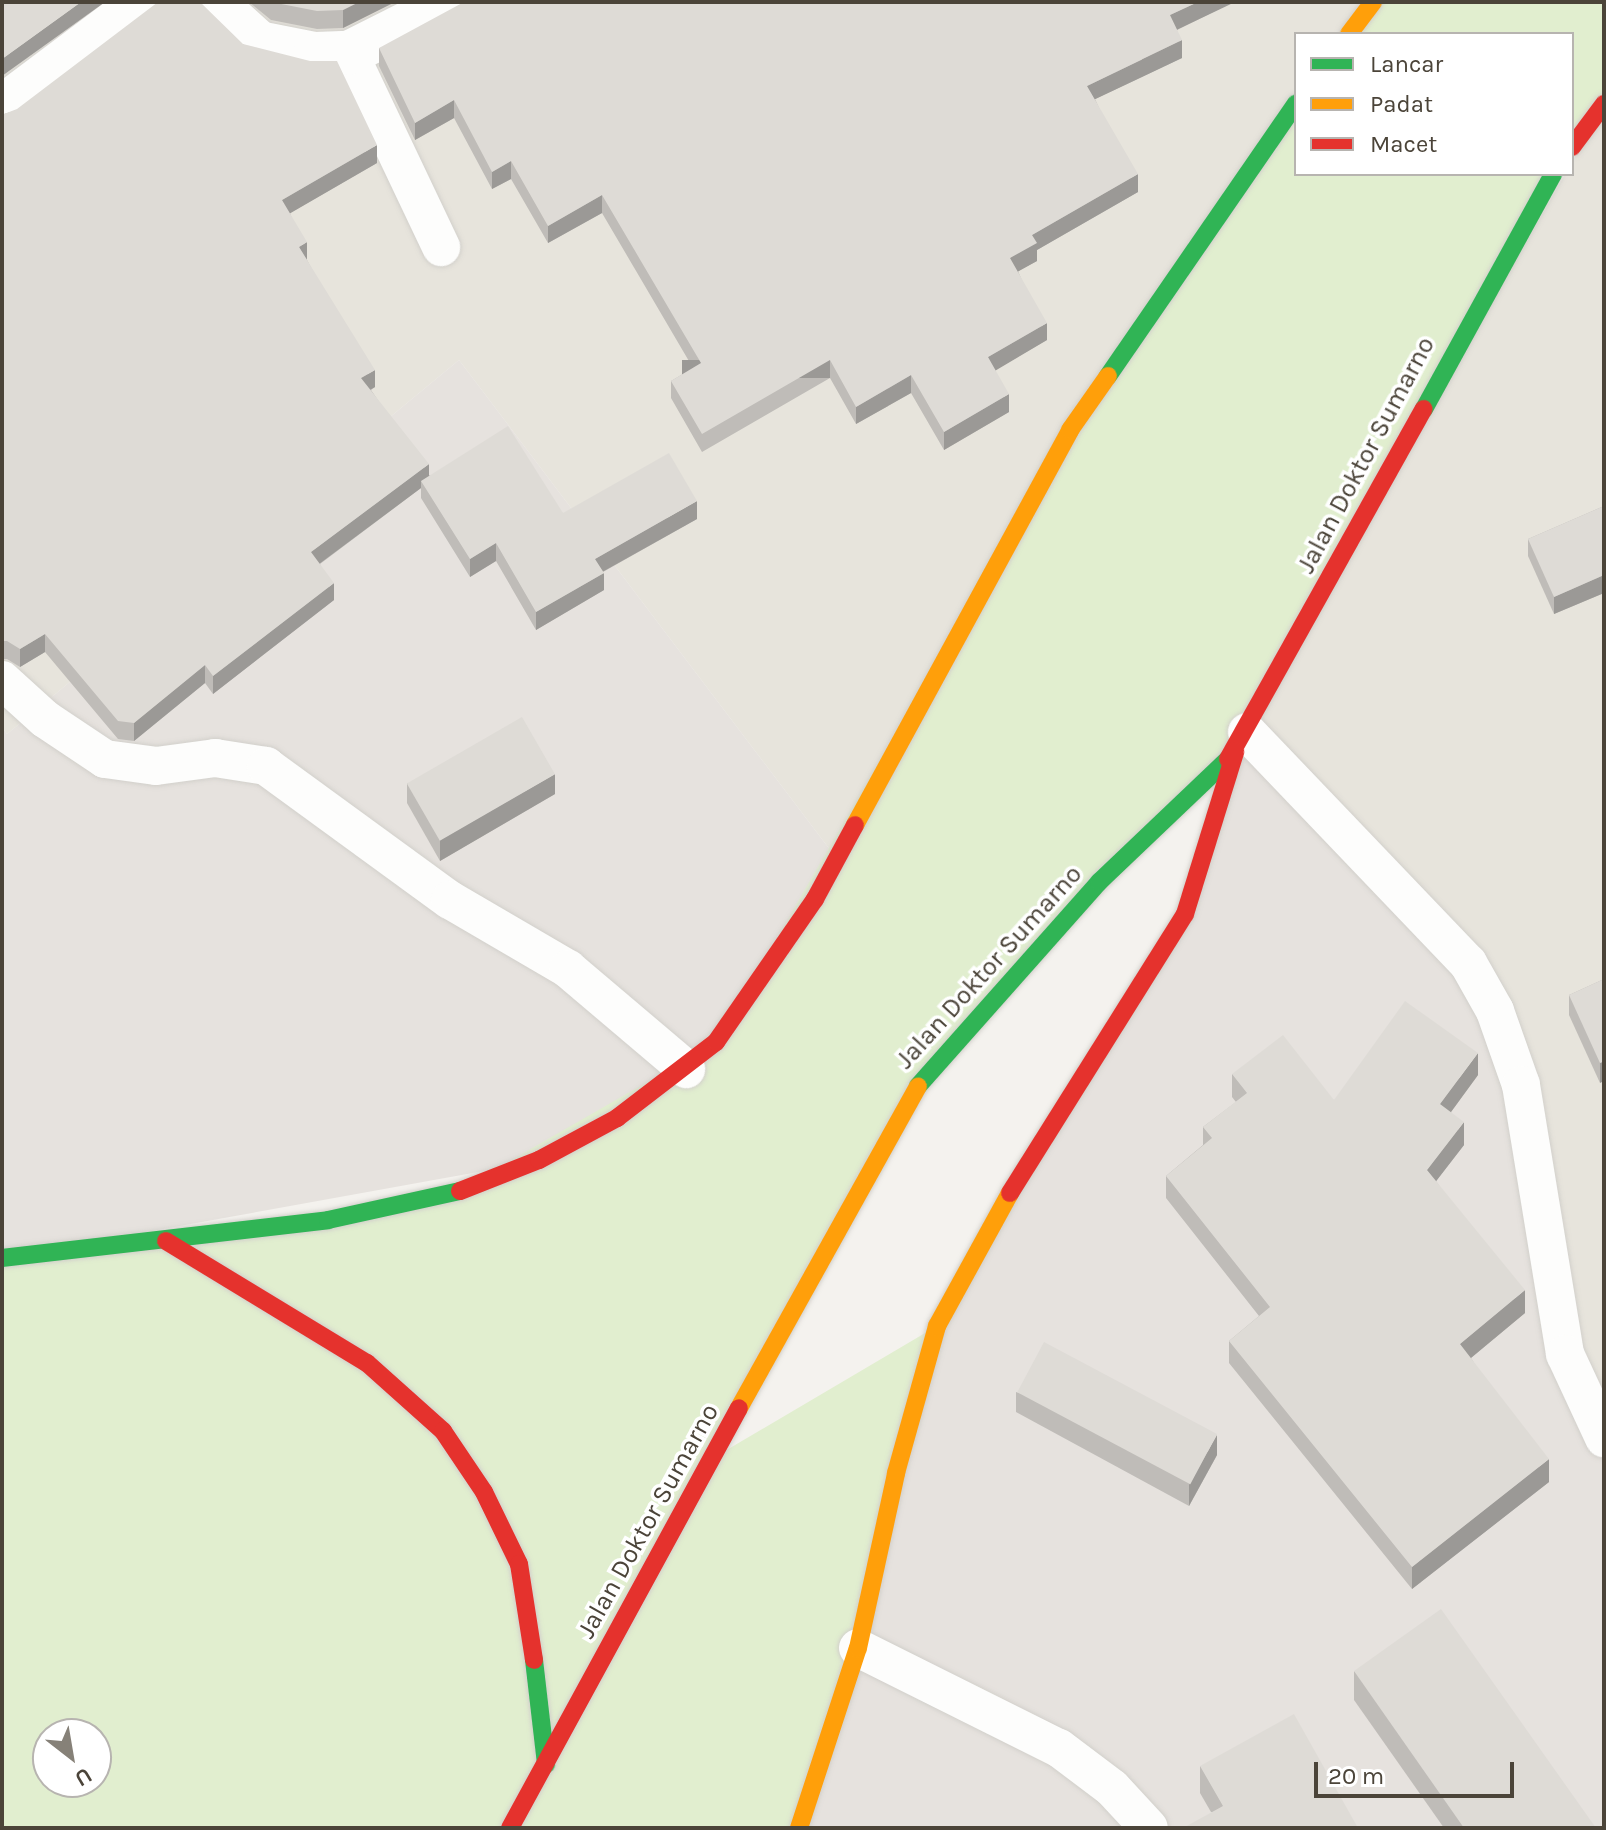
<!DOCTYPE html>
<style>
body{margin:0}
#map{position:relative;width:1606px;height:1830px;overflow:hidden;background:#f4f2ee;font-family:Karla,sans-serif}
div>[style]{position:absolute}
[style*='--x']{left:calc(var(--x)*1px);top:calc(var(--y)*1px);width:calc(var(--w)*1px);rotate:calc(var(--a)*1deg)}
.residential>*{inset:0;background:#e7e4dc}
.industrial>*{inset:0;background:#e6e2de}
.green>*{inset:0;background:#e1eecf}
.roads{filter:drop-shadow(0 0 2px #d2d0cb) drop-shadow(0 0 2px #d2d0cb)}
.lane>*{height:38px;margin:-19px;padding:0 19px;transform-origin:19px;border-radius:19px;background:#fdfdfc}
.street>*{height:44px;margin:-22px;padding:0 22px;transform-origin:22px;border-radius:22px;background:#fdfdfc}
.fast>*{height:18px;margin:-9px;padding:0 9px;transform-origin:9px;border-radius:9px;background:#30b455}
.slow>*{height:18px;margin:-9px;padding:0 9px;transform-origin:9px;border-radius:9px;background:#ff9f0a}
.jam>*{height:18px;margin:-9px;padding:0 9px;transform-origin:9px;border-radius:9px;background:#e5322d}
.wall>*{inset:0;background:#bfbcb8}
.shaded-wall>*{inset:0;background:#9b9996;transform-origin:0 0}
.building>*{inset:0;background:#dedbd6;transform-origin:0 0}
span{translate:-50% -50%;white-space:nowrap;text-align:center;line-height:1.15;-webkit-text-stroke:7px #fff;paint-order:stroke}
.street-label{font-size:26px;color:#4b4439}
.frame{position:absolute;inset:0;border:4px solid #4b4439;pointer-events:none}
.legend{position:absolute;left:1294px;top:32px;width:280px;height:144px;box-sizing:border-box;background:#fff;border:2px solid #b7b4b0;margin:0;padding:10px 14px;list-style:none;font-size:24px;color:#4b4439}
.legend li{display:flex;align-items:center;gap:16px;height:40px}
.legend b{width:40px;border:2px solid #b7b4b0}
.north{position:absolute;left:32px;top:1718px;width:80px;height:80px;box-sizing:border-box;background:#fff;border:2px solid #b7b4b0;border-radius:50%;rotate:149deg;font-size:22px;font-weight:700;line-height:32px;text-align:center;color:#4b4439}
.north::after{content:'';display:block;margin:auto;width:28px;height:36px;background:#868178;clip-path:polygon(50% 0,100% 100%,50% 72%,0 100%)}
.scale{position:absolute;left:1314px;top:1762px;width:200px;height:36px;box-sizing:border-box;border:4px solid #4b4439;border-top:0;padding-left:10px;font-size:24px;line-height:28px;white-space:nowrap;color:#4b4439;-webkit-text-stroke:6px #fff;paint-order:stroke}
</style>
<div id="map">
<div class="residential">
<div style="clip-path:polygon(2px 2px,1369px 2px,1347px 34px,1296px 34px,1296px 105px,837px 859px,459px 360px,7px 734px,2px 727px)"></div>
<div style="clip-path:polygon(1604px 106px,1604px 1426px,1247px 732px)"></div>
</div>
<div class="industrial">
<div style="clip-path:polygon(459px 360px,837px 859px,716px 1042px,534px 1162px,2px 1258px,2px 727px,7px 734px)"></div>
<div style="clip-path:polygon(1247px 732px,1468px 963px,1545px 1244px,1604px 1426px,1604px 1828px,808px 1828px,937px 1326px,1185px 914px)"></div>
</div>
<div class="green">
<div style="clip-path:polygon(1373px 2px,1604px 2px,1604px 105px,1572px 149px,1572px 34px,1348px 34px)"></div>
<div style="clip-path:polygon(evenodd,1296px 106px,1296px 174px,1554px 174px,1247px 732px,908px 1097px,713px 1458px,937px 1326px,799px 1828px,2px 1828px,2px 1260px,452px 1194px,717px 1042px,1070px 430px,1296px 106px,48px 1734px,96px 1734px,96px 1782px,48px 1782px,48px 1734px)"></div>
</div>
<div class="roads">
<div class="lane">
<div style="--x:349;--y:53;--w:215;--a:64.6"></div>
<div style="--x:2;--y:680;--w:58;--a:42.2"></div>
<div style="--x:45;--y:719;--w:72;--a:33.7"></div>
<div style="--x:105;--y:759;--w:51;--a:7.8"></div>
<div style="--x:156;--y:766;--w:60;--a:-7.7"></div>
<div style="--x:215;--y:758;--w:52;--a:8.9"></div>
<div style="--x:266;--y:766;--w:228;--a:36.1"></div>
<div style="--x:450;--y:900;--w:137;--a:30.3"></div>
<div style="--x:568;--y:969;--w:155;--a:40.3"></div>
<div style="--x:1247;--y:732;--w:320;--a:46.3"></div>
<div style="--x:1468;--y:963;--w:55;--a:60.6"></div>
<div style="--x:1495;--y:1011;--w:78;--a:70.6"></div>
<div style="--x:1521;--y:1085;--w:273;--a:80.7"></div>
<div style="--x:1565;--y:1354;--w:93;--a:65.1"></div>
<div style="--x:858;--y:1648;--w:225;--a:26.5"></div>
<div style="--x:1059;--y:1748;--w:66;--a:37"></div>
<div style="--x:1112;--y:1788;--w:54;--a:47.2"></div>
</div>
<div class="street">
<div style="--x:214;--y:2;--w:61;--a:42.3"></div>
<div style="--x:259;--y:43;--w:57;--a:11.1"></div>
<div style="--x:315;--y:54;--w:34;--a:-2"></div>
<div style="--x:349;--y:53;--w:113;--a:-26.8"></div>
<div style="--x:2;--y:107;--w:175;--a:-36.9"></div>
</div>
<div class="fast">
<div style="--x:1108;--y:376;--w:331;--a:-55.4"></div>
<div style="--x:1424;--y:409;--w:268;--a:-61.2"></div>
<div style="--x:918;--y:1086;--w:273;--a:-48.4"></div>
<div style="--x:1099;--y:882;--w:178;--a:-43.6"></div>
<div style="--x:2;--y:1258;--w:328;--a:-6.6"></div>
<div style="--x:328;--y:1220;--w:135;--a:-12.4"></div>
<div style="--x:534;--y:1660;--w:105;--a:83.4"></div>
</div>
<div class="slow">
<div style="--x:1349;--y:34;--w:40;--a:-53"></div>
<div style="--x:855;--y:825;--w:450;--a:-61.4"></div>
<div style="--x:1070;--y:430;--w:66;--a:-54.9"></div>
<div style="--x:739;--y:1408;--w:368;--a:-60.9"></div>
<div style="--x:799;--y:1828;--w:189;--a:-71.9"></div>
<div style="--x:858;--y:1648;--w:179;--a:-77.7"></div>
<div style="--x:896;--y:1473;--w:153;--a:-74.4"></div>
<div style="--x:937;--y:1326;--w:152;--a:-61.2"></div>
</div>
<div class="jam">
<div style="--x:1572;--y:147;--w:54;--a:-53.3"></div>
<div style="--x:1228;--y:759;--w:401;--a:-60.8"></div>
<div style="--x:460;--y:1191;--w:85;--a:-21.4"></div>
<div style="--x:539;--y:1160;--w:89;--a:-28.3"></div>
<div style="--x:617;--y:1118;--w:125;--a:-37.5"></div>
<div style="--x:716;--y:1042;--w:174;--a:-55.3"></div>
<div style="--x:815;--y:899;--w:84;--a:-61.6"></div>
<div style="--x:1010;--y:1193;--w:329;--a:-57.9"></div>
<div style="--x:1185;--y:914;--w:170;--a:-72.8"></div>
<div style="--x:166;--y:1241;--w:235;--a:31.3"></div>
<div style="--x:367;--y:1363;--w:102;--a:41.8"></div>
<div style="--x:443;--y:1431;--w:73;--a:56.1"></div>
<div style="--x:484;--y:1492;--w:80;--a:64.1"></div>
<div style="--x:519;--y:1564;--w:97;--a:81.1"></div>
<div style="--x:510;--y:1828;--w:478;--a:-61.4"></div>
</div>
</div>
<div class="wall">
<div style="clip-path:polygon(249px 2px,395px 2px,343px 28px,317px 29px,271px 20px)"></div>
<div style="clip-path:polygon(1233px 2px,1177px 30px,1182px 58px,1095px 99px,1138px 192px,1037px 250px,1037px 261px,1018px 271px,1047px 340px,995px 370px,1009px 412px,944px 450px,911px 393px,856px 424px,830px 378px,702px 452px,671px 398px,671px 381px,693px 368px,602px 213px,548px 243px,511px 179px,492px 189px,454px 118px,415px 140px,379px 66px,379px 48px)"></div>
<div style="clip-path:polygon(243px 44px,377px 163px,290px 213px,307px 260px,375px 387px,371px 390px,429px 475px,563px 513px,697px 519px,603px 572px,604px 590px,536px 630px,496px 561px,470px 577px,421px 498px,421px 488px,320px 564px,334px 600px,213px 694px,205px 683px,134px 741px,118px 739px,45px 652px,20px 667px,7px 659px,2px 659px,2px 113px,4px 114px)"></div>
<div style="clip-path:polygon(1604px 506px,1604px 593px,1554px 614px,1528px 556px,1528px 539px)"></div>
<div style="clip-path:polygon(407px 783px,555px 794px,440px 861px,407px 803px)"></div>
<div style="clip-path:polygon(1604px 979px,1600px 1083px,1569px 1015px,1569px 995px)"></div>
<div style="clip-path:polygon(1232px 1074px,1334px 1100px,1478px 1075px,1451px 1112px,1464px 1145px,1436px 1181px,1525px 1313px,1471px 1358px,1549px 1482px,1412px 1589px,1229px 1363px,1229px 1341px,1259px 1316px,1166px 1198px,1166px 1176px,1203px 1145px,1203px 1127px,1236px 1102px,1232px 1097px)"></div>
<div style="clip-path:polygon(1016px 1392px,1217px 1455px,1189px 1506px,1016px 1412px)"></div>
<div style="clip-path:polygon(1354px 1671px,1596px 1828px,1444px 1828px,1354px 1700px)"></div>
<div style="clip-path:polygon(1200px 1766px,1358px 1828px,1211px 1812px,1200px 1793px)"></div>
</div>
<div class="shaded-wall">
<div style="clip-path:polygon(81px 2px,105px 2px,2px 76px,2px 59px)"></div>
<div style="clip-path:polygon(359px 2px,395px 2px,343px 28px,343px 10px)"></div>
<div style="clip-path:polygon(1198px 2px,1233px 3px,1170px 33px,1170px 15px)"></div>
<div style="clip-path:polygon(1182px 40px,1182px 58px,1087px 103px,1087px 86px)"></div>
<div style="clip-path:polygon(454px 100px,454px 118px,415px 140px,415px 123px)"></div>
<div style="clip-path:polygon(377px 145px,377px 163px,282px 218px,282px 200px)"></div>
<div style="clip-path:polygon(511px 161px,511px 179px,492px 189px,492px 172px)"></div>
<div style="clip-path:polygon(1138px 174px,1138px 192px,1037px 250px,1037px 261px,1010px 276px,1010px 258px,1032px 235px)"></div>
<div style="clip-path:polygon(602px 195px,602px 213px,548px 243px,548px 226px)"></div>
<div style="clip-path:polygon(307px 242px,307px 260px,299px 247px)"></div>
<div style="clip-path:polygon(1047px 323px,1047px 340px,988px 375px,988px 357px)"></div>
<div style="left:830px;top:360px;width:18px;height:148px;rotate:90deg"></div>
<div style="clip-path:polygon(375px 370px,375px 387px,361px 395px,361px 378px)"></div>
<div style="clip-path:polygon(911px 375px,911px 393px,856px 424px,856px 407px)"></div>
<div style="clip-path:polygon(1009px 394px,1009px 412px,944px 450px,944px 432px)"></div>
<div style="clip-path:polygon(429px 464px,429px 482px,421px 481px,421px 488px,311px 570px,311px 552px)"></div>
<div style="clip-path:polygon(697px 501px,697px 519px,595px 576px,595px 559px)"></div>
<div style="clip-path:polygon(496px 543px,496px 561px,470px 577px,470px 559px)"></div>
<div style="clip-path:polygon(604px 573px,604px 590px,536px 630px,536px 612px)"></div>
<div style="clip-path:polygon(1604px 575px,1604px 593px,1554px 614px,1554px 597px)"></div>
<div style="clip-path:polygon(334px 583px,334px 600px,213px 694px,213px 676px)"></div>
<div style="clip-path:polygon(45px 634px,45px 652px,20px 667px,20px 649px)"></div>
<div style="clip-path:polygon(205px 665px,205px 683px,134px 741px,134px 723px)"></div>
<div style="clip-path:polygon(555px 774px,555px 794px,440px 861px,440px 840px)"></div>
<div style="clip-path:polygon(1478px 1053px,1478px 1075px,1440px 1127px,1440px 1104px)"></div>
<div style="clip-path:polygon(1604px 1061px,1604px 1081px,1600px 1083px,1600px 1063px)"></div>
<div style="clip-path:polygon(1464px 1122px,1464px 1145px,1427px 1193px,1427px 1170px)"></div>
<div style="clip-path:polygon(1525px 1290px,1525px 1313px,1460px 1367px,1460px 1344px)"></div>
<div style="clip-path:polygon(1217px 1435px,1217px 1455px,1189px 1506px,1189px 1485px)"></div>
<div style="clip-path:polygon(1549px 1459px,1549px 1482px,1412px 1589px,1412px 1567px)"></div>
</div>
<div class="building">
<div style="clip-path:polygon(2px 2px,81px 2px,2px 59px)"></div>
<div style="clip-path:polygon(158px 2px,200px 2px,243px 44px,310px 61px,337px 61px,377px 145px,282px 200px,307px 242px,299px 247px,375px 370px,361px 378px,429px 464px,311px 552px,334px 583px,213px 676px,205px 665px,134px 723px,118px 721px,45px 634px,20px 649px,7px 641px,2px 641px,2px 113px,4px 114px,17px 109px)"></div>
<div style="clip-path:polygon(271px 2px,359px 2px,343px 10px,317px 11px)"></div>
<div style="clip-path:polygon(464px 2px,1198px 2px,1170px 15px,1182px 40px,1087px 86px,1138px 174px,1032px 235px,1037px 243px,1010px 258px,1047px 323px,988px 357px,1009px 394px,944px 432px,911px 375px,856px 407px,830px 360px,702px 434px,671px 381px,701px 363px,602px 195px,548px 226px,511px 161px,492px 172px,454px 100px,415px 123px,379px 48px)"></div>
<div style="clip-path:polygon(508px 426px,563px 513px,669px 453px,697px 501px,595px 559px,604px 573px,536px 612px,496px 543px,470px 559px,421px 481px)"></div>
<div style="clip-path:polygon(1604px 506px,1604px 575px,1554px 597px,1528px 539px)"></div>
<div style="left:522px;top:717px;width:66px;height:133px;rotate:60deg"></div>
<div style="clip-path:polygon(1604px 979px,1604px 1061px,1600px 1063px,1569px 995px)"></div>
<div style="clip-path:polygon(1405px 1001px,1478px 1053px,1440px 1104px,1464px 1122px,1427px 1170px,1525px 1290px,1460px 1344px,1549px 1459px,1412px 1567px,1229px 1341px,1270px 1307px,1166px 1176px,1212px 1138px,1203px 1127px,1247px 1093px,1232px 1074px,1283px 1035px,1334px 1100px)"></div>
<div style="left:1044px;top:1342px;width:196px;height:57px;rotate:28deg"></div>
<div style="clip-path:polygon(1441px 1609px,1596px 1828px,1464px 1828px,1354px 1671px)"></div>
<div style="clip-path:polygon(1294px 1714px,1358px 1828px,1183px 1828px,1223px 1806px,1200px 1766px)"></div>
</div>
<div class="street-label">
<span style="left:1366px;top:455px;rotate:-62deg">Jalan Doktor Sumarno</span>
<span style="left:989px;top:967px;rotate:-48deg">Jalan Doktor Sumarno</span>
<span style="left:648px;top:1521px;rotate:-61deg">Jalan Doktor Sumarno</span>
</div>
<div class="frame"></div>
<ul class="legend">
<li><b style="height:10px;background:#30b455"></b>Lancar</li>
<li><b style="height:10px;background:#ff9f0a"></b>Padat</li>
<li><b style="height:10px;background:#e5322d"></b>Macet</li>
</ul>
<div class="north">U</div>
<div class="scale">20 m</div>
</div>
